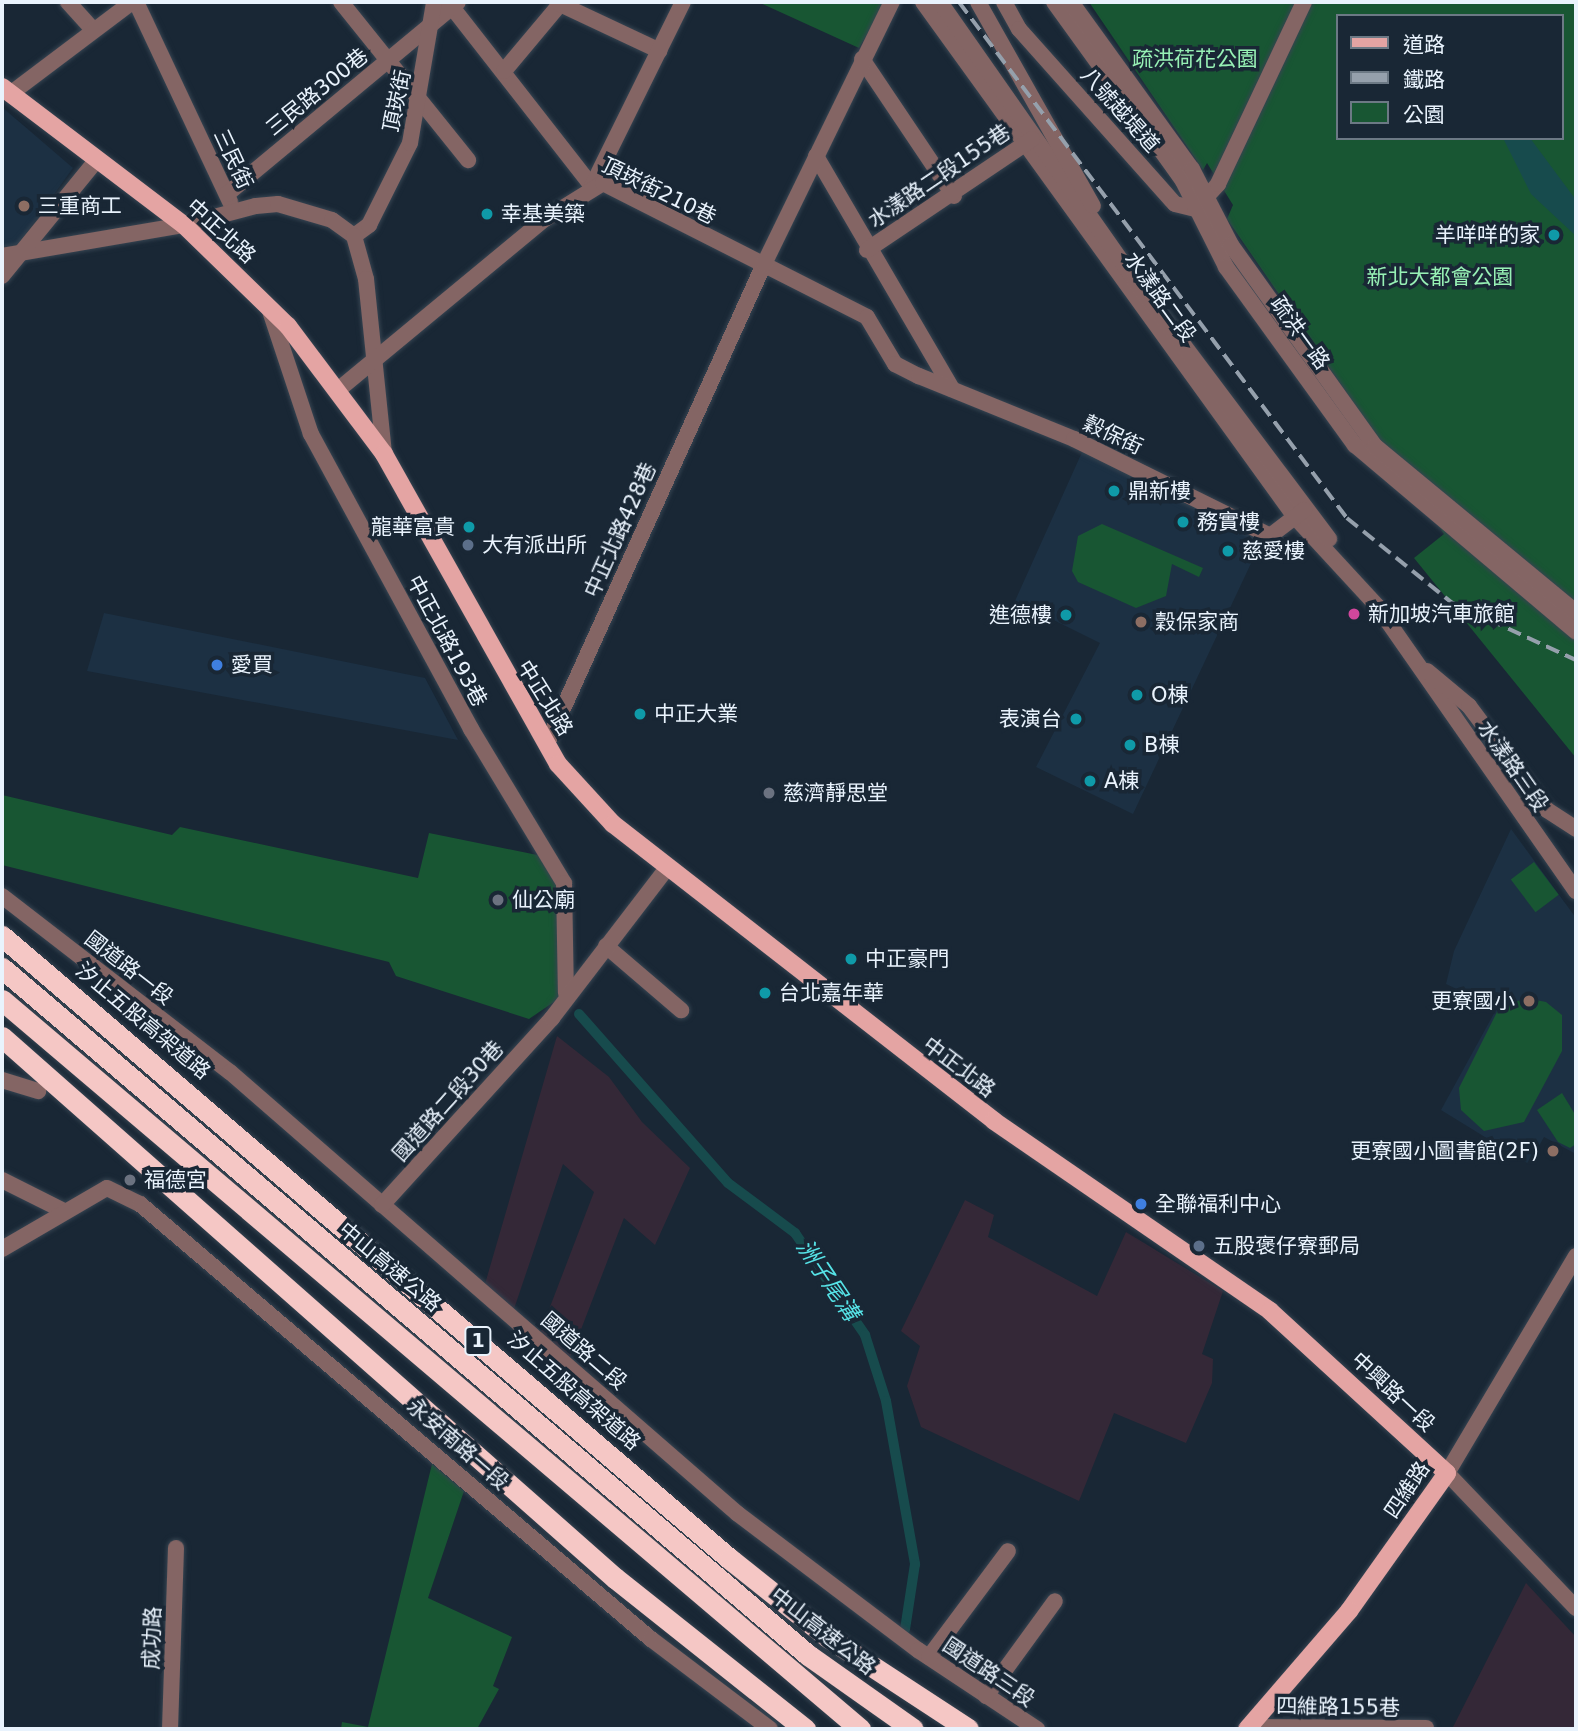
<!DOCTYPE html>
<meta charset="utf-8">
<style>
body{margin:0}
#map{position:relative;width:1578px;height:1731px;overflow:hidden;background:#192735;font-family:"DejaVu Sans","Noto Sans TC",sans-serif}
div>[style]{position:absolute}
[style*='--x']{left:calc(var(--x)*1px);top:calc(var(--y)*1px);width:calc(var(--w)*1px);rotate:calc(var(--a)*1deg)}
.built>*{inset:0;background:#1c3043}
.industrial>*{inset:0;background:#342837}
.green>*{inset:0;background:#185633;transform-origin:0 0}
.water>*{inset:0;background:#174b4d}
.canal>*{height:10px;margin:-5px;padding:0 5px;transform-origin:5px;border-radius:5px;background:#174b4d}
.roads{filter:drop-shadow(0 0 2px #364451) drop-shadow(0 0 2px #364451)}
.minor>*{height:16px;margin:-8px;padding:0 8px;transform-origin:8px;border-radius:8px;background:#846564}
.major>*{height:18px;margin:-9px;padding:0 9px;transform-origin:9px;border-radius:9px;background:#e4a4a3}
.highway>*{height:21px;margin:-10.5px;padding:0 10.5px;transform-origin:10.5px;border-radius:10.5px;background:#f5c7c5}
.rail>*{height:3.5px;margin-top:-1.75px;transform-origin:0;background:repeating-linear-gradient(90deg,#95a0ac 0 14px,transparent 0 21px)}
.dots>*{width:19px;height:19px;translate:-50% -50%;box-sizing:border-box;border:4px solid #192735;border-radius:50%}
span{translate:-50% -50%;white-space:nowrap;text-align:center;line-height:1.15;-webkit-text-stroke:7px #192735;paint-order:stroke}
.shield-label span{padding:2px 5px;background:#192735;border:2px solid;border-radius:5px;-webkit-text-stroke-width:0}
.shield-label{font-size:19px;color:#e9f3fd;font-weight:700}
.park-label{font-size:21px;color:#97f1b5}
.street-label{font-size:21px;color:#e9f3fd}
.poi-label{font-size:21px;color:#e9f3fd}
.left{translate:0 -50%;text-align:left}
.right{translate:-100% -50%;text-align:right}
.water-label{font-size:23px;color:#56e3e7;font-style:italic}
.frame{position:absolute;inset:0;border:4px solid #e9f3fd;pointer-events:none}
.legend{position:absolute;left:1336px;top:14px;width:228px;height:126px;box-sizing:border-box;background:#192735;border:2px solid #6c7985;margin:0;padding:9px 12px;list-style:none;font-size:21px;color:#e9f3fd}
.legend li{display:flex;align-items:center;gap:14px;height:35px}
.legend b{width:35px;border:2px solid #6c7985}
</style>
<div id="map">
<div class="built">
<div style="clip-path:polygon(2px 107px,73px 168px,18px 244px,2px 247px)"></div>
<div style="clip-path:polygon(1083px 450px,1262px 540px,1133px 814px,1036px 767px,1100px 643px,1015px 601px)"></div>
<div style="clip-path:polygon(104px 613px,425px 678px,458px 740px,87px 671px)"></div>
<div style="clip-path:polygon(1511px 829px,1576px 918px,1576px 1154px,1544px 1137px,1529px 1164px,1441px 1110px,1497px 1008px,1446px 984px,1454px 951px)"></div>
</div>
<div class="industrial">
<div style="clip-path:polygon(557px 1036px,609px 1077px,642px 1122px,690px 1168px,655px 1245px,624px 1218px,570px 1358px,540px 1333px,594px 1192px,563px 1164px,514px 1309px,485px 1284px)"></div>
<div style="clip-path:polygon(965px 1200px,994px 1215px,988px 1237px,1097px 1296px,1126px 1232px,1223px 1291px,1202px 1354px,1213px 1359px,1212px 1383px,1186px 1443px,1114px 1413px,1079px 1501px,921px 1427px,907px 1386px,920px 1346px,901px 1331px)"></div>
<div style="clip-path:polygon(1526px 1583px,1576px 1637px,1576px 1729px,1452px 1729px)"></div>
</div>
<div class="green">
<div style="clip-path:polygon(758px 2px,886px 2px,859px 48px)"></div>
<div style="clip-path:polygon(evenodd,1089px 2px,1576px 2px,1576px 758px,1414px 558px,1444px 534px,1227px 219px,1233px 205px,1207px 163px,1203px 170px,1089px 2px,1338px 16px,1562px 16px,1562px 138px,1338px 138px,1338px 16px)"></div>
<div style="clip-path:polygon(1102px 524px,1203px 568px,1199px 577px,1172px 564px,1166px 596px,1136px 608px,1078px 582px,1072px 571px,1078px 536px)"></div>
<div style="clip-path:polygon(2px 795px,172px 835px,180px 827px,418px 878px,429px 833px,552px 858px,572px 916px,570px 991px,529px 1019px,396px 976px,389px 962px,2px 865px)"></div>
<div style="left:1534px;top:862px;width:41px;height:29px;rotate:53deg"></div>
<div style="clip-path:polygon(1526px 998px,1546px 1002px,1562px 1015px,1562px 1051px,1524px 1122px,1484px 1131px,1461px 1110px,1459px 1088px,1499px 1008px)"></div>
<div style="clip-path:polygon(1562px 1093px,1576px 1116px,1576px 1144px,1570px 1148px,1558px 1142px,1537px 1110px)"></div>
<div style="clip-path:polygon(432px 1464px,464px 1491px,428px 1598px,512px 1637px,493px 1686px,499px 1689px,477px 1729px,341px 1729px,342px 1722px,368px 1727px)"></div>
</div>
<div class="water">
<div style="clip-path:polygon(1503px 138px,1530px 138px,1576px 200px,1576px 236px,1531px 194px)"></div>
</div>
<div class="canal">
<div style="--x:579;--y:1014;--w:225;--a:48.6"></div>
<div style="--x:728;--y:1183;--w:84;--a:36.7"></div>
<div style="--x:795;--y:1233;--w:124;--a:55.5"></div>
<div style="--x:865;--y:1335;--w:69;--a:72.3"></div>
<div style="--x:886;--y:1401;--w:166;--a:79.9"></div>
<div style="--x:915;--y:1564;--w:66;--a:98.7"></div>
</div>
<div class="roads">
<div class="minor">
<div style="--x:68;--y:2;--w:36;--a:48"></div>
<div style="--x:136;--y:2;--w:221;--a:64.8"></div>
<div style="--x:341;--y:2;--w:203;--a:51.2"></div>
<div style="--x:448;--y:2;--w:234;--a:52"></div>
<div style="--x:923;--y:2;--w:635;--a:54.16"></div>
<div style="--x:1295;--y:517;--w:121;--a:47.3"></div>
<div style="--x:1377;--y:606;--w:348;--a:55.1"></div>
<div style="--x:940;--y:2;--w:338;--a:55"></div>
<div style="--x:1134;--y:279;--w:325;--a:53.1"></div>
<div style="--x:978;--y:2;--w:234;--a:60.6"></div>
<div style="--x:1004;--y:2;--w:31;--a:61"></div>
<div style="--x:1019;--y:29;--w:234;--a:48.3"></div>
<div style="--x:1175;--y:204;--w:21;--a:14"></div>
<div style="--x:1195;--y:209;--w:34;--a:-47"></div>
<div style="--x:1218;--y:184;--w:201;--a:-64.7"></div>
<div style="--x:1054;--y:2;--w:221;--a:54.2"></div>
<div style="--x:1183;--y:181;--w:96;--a:63.4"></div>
<div style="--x:1226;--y:267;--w:220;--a:54.1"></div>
<div style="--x:1355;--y:445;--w:289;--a:40.2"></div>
<div style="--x:1071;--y:2;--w:206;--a:54.1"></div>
<div style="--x:1192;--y:169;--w:85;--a:62.8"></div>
<div style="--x:1231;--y:245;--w:247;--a:54.4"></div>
<div style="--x:1375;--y:446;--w:261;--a:39.6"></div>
<div style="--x:862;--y:59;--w:165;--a:56.1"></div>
<div style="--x:504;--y:71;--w:87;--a:-50.1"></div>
<div style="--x:560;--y:4;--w:110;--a:25.2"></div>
<div style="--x:10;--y:94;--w:153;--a:-37"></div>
<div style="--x:816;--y:156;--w:270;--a:59.7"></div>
<div style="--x:592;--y:186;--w:205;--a:-63.7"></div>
<div style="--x:227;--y:194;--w:300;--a:-39.7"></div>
<div style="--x:354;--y:236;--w:19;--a:-36"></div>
<div style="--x:369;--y:225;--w:92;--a:-63.4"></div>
<div style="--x:410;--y:143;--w:143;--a:-80.3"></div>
<div style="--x:867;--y:250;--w:199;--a:-33.9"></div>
<div style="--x:2;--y:256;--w:185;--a:-9.7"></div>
<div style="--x:184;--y:225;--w:74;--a:-14.8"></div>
<div style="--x:256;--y:206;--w:22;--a:-5"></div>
<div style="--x:278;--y:204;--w:56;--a:16.5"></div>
<div style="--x:332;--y:220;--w:27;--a:36"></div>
<div style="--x:354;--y:236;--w:45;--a:74.4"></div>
<div style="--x:366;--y:279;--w:176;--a:84.1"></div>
<div style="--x:2;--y:276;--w:146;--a:-50.8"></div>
<div style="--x:269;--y:308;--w:133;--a:71.6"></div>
<div style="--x:311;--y:434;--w:336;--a:61.5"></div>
<div style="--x:471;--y:729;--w:180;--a:58.9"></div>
<div style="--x:564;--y:883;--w:110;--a:89"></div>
<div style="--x:338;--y:390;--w:268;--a:-39.6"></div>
<div style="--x:545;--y:219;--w:68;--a:-31.8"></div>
<div style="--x:603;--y:183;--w:296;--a:26.9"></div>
<div style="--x:867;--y:317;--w:55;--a:59.2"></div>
<div style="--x:895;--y:364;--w:27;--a:27"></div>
<div style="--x:919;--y:376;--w:167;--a:22.1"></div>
<div style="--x:1074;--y:439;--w:219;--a:26.3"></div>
<div style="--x:1270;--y:536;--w:43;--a:-37.4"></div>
<div style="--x:1427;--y:671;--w:55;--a:39.8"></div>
<div style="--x:1469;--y:706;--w:130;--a:53.1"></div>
<div style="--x:1547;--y:810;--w:35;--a:33"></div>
<div style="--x:547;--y:744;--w:527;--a:-65.67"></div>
<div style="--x:764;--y:264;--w:292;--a:-64"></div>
<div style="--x:2;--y:896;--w:288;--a:37.7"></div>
<div style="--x:230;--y:1072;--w:673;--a:41.03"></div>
<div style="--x:738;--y:1514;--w:226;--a:37.1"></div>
<div style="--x:918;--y:1650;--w:143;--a:33.6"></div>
<div style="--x:606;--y:946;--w:99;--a:40.5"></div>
<div style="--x:2;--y:1080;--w:38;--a:17"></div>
<div style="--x:2;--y:1180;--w:69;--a:26.6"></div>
<div style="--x:382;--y:1205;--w:253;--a:-47.7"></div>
<div style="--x:552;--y:1018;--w:189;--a:-52.5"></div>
<div style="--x:2;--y:1249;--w:121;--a:-30.2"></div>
<div style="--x:107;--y:1188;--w:37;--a:26"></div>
<div style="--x:140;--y:1204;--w:671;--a:40.41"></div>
<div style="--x:651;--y:1639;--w:149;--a:37.1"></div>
<div style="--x:1576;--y:1256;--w:252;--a:120.7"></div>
<div style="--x:1447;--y:1473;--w:187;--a:46.3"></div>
<div style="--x:929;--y:1657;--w:132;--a:-53.3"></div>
<div style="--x:986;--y:1696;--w:117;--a:-54"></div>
<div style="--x:1249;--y:1727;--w:177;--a:0.3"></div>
<div style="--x:170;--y:1729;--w:181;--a:-88.1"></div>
</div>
<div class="major">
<div style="--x:2;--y:87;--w:228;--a:37.2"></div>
<div style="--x:184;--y:225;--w:145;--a:44.2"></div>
<div style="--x:288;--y:326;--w:160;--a:53.1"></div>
<div style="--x:384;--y:454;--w:355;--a:60.7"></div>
<div style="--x:558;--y:764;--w:81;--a:47.5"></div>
<div style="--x:613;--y:824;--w:483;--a:37.9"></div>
<div style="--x:994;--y:1121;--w:335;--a:34.5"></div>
<div style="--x:1270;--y:1311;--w:240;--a:42.5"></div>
<div style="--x:1447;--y:1473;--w:169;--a:125.4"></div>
<div style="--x:1349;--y:1611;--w:156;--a:130.8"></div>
</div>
<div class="highway">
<div style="--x:2;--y:936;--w:958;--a:40.56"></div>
<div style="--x:730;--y:1559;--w:127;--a:38.6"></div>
<div style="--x:829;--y:1638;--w:166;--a:33.2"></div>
<div style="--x:2;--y:968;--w:1059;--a:40.44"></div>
<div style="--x:808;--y:1655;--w:128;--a:35.2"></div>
<div style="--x:2;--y:1000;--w:1126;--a:40.35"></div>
<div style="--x:2;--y:1037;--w:818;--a:41.43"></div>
<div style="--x:615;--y:1578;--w:243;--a:38.5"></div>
</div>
</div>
<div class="rail">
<div style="--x:959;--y:2;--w:646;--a:53.06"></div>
<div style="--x:1347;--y:518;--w:134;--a:38.9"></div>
<div style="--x:1451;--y:602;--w:138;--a:24.9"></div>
</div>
<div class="dots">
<div style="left:24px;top:206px;background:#8d6e63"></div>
<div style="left:487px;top:214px;background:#0f9aa8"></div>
<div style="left:1554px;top:235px;background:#0f9aa8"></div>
<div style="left:1114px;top:491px;background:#0f9aa8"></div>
<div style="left:1183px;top:522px;background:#0f9aa8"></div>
<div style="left:469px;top:527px;background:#0f9aa8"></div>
<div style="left:468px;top:545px;background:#5c6f8a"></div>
<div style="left:1228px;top:551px;background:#0f9aa8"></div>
<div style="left:1354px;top:614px;background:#d1479c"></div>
<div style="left:1066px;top:615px;background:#0f9aa8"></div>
<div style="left:1141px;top:622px;background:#8d6e63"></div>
<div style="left:217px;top:665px;background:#3f7fe0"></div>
<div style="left:1137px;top:695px;background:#0f9aa8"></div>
<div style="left:640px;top:714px;background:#0f9aa8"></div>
<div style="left:1076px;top:719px;background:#0f9aa8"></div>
<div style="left:1130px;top:745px;background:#0f9aa8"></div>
<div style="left:1090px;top:781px;background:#0f9aa8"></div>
<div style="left:769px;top:793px;background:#6b7280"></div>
<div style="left:498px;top:900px;background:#6b7280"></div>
<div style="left:851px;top:959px;background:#0f9aa8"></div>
<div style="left:765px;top:993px;background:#0f9aa8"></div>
<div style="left:1529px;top:1001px;background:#8d6e63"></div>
<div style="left:1553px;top:1151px;background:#8d6e63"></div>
<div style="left:130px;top:1180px;background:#6b7280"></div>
<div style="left:1141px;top:1204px;background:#3f7fe0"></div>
<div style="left:1199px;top:1246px;background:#5c6f8a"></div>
</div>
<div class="shield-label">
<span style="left:478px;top:1341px">1</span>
</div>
<div class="park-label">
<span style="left:1195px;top:59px">疏洪荷花公園</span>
<span style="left:1440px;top:277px">新北大都會公園</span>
</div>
<div class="street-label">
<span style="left:317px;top:92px;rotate:-39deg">三民路300巷</span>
<span style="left:397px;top:101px;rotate:-78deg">頂崁街</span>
<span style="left:1120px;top:110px;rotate:48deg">八號越堤道</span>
<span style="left:233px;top:159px;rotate:65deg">三民街</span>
<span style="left:939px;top:176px;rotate:-34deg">水漾路二段155巷</span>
<span style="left:659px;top:191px;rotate:26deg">頂崁街210巷</span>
<span style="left:221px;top:231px;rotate:42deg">中正北路</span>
<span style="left:1160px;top:297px;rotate:54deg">水漾路二段</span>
<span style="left:1300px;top:333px;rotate:54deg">疏洪一路</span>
<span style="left:1113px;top:435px;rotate:25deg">穀保街</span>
<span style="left:620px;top:530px;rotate:-66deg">中正北路428巷</span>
<span style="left:447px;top:641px;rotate:62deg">中正北路193巷</span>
<span style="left:545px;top:698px;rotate:58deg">中正北路</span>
<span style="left:1513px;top:766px;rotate:55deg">水漾路三段</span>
<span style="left:129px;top:968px;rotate:38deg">國道路一段</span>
<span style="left:143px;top:1021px;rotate:40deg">汐止五股高架道路</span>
<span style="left:959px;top:1067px;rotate:37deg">中正北路</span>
<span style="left:448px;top:1101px;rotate:-48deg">國道路二段30巷</span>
<span style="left:390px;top:1267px;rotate:40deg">中山高速公路</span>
<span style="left:584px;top:1351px;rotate:41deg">國道路二段</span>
<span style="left:574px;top:1391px;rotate:41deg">汐止五股高架道路</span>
<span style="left:1393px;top:1392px;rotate:43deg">中興路一段</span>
<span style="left:458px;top:1444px;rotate:41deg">永安南路一段</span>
<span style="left:1407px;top:1490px;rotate:-56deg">四維路</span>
<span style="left:823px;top:1631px;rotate:38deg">中山高速公路</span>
<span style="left:152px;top:1638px;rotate:-88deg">成功路</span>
<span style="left:989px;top:1672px;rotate:34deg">國道路三段</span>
<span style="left:1338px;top:1707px;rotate:1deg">四維路155巷</span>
</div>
<div class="poi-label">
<span class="left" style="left:38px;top:206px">三重商工</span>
<span class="left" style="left:501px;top:214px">幸基美築</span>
<span class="right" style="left:1540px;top:235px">羊咩咩的家</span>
<span class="left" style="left:1128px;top:491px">鼎新樓</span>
<span class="left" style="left:1197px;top:522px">務實樓</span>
<span class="right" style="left:455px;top:527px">龍華富貴</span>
<span class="left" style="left:482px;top:545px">大有派出所</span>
<span class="left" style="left:1242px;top:551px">慈愛樓</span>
<span class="left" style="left:1368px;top:614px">新加坡汽車旅館</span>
<span class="right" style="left:1052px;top:615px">進德樓</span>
<span class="left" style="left:1155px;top:622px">穀保家商</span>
<span class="left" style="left:231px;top:665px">愛買</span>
<span class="left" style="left:1151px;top:695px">O棟</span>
<span class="left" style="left:654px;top:714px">中正大業</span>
<span class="right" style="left:1062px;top:719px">表演台</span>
<span class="left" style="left:1144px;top:745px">B棟</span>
<span class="left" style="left:1104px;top:781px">A棟</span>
<span class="left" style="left:783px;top:793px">慈濟靜思堂</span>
<span class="left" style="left:512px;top:900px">仙公廟</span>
<span class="left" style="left:865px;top:959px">中正豪門</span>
<span class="left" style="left:779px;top:993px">台北嘉年華</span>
<span class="right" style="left:1515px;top:1001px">更寮國小</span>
<span class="right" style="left:1539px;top:1151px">更寮國小圖書館(2F)</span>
<span class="left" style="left:144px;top:1180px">福德宮</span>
<span class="left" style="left:1155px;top:1204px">全聯福利中心</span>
<span class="left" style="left:1213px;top:1246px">五股褒仔寮郵局</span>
</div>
<div class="water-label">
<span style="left:828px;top:1280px;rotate:56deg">洲子尾溝</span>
</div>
<div class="frame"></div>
<ul class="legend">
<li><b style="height:9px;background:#e4a4a3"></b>道路</li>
<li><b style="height:9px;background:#95a0ac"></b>鐵路</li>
<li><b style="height:19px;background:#185633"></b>公園</li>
</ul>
</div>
